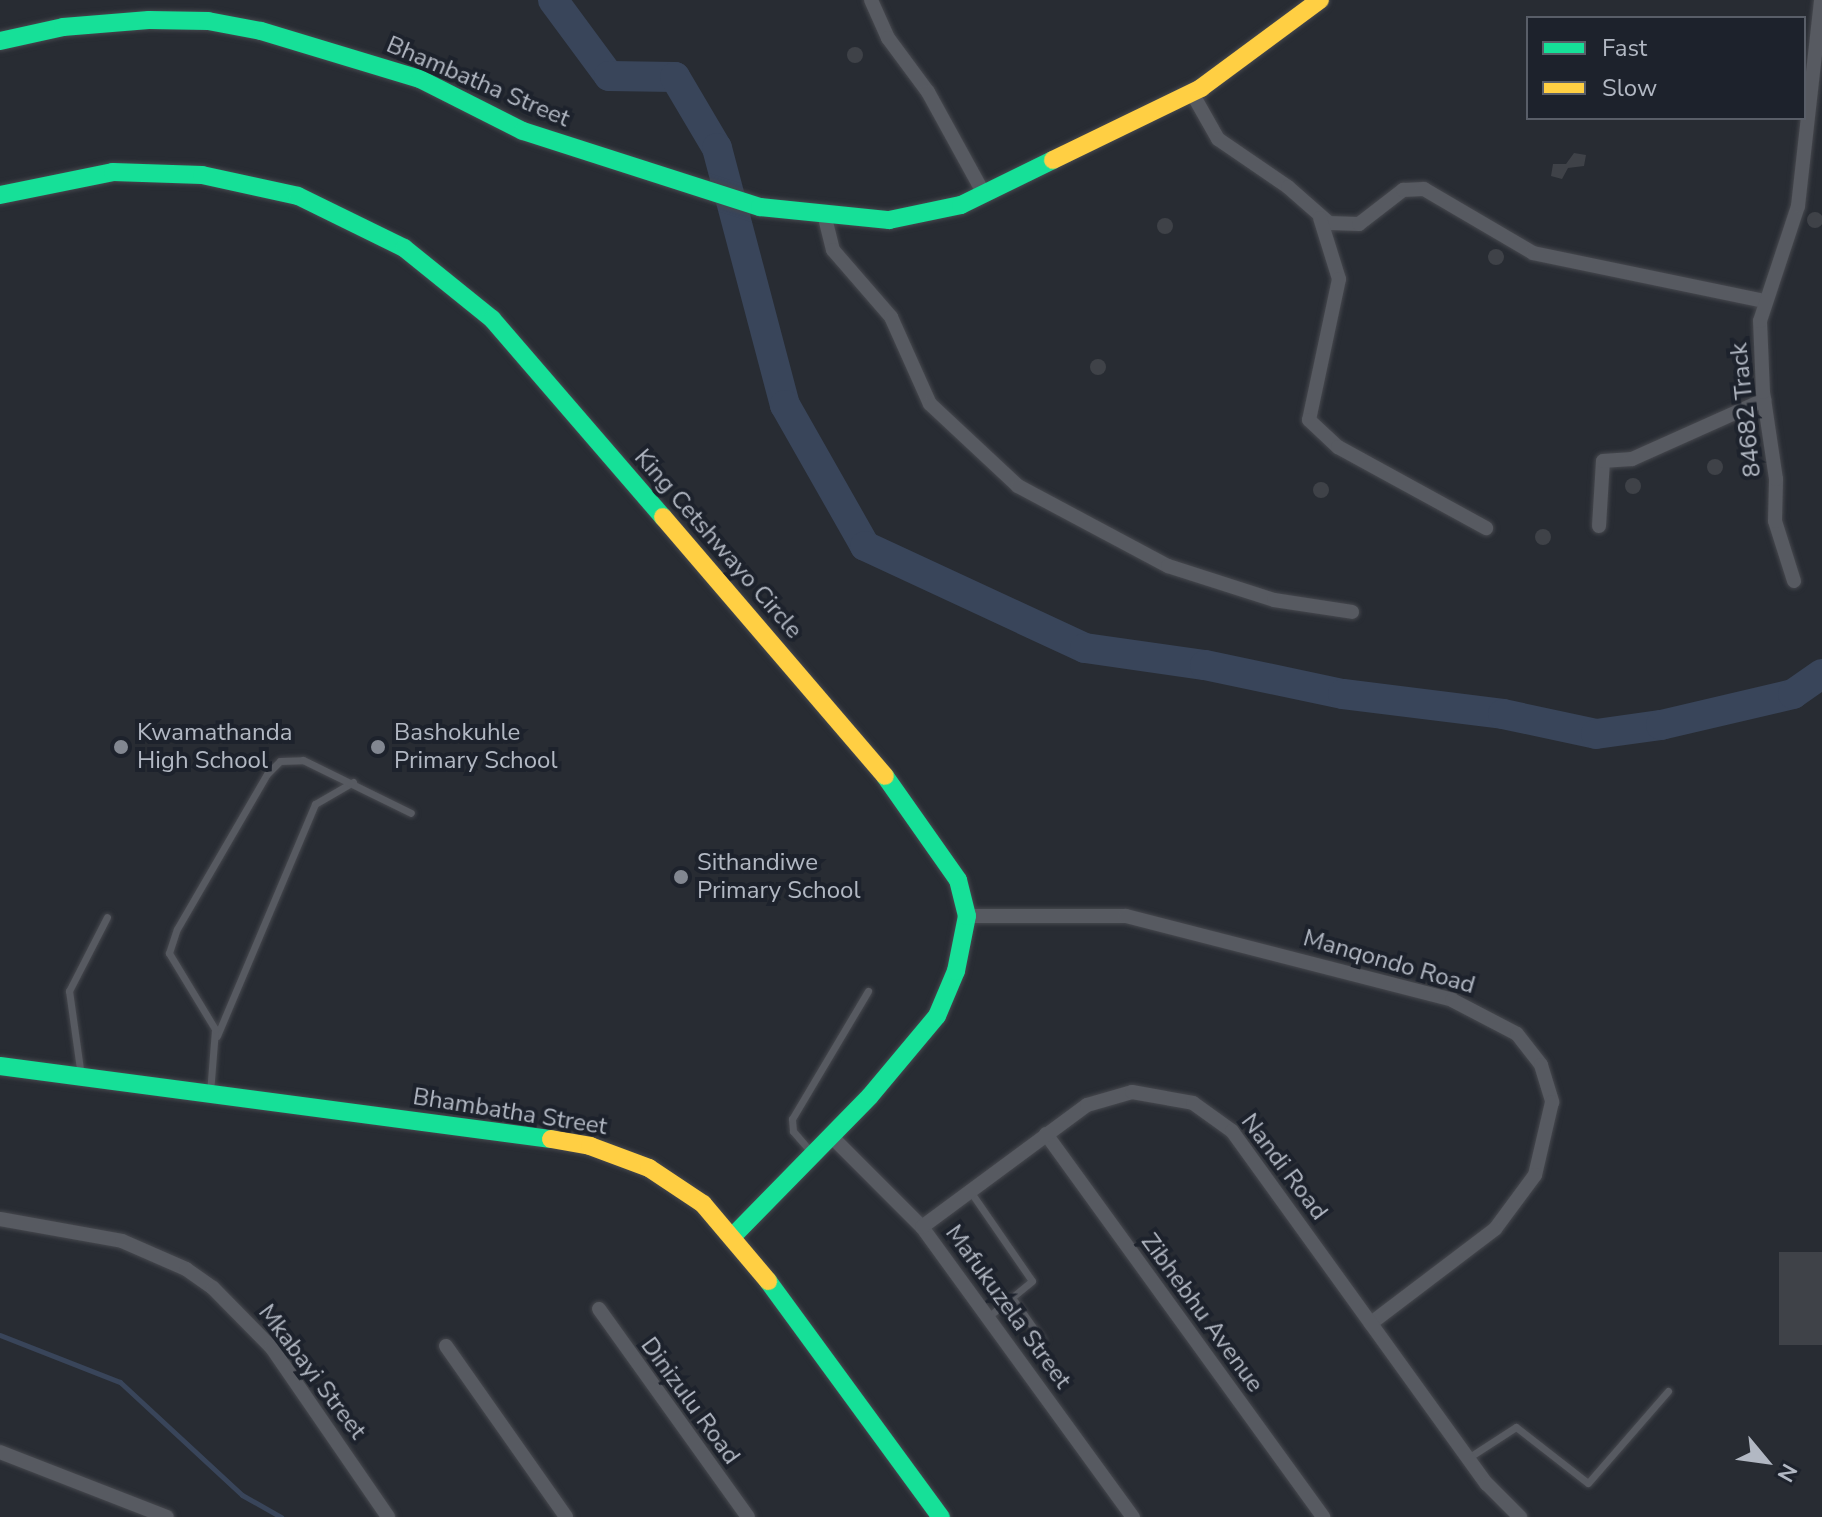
<!DOCTYPE html>
<style>
body{margin:0}
#map{position:relative;width:1822px;height:1517px;overflow:hidden;background:#282c33;font-family:"Nunito Sans",sans-serif}
div>[style]{position:absolute}
[style*='--x']{left:calc(var(--x)*1px);top:calc(var(--y)*1px);width:calc(var(--w)*1px);rotate:calc(var(--a)*1deg)}
.stream>*{height:5px;margin:-2.5px;padding:0 2.5px;transform-origin:2.5px;border-radius:2.5px;background:#39455a}
.river>*{height:30px;margin:-15px;padding:0 15px;transform-origin:15px;border-radius:15px;background:#39455a}
.building>*{inset:0;background:#3f4248;transform-origin:0 0}
.round{border-radius:50%}
.roads{filter:drop-shadow(0 0 2px #46484e) drop-shadow(0 0 2px #46484e)}
.lane>*{height:7px;margin:-3.5px;padding:0 3.5px;transform-origin:3.5px;border-radius:3.5px;background:#575a61}
.street>*{height:14px;margin:-7px;padding:0 7px;transform-origin:7px;border-radius:7px;background:#575a61}
.fast>*{height:18px;margin:-9px;padding:0 9px;transform-origin:9px;border-radius:9px;background:#16e098}
.slow>*{height:18px;margin:-9px;padding:0 9px;transform-origin:9px;border-radius:9px;background:#ffcf43}
.dots>*{width:22px;height:22px;translate:-50% -50%;box-sizing:border-box;border:4px solid #1d222c;border-radius:50%}
span{translate:-50% -50%;white-space:nowrap;text-align:center;line-height:1.15;-webkit-text-stroke:8px #1d222c;paint-order:stroke}
.street-label{font-size:24px;color:#b2b8c3}
.poi-label{font-size:24px;color:#b2b8c3}
.left{translate:0 -50%;text-align:left}
.legend{position:absolute;left:1526px;top:16px;width:280px;height:104px;box-sizing:border-box;background:#1d222c;border:2px solid #595e68;margin:0;padding:10px 14px;list-style:none;font-size:24px;color:#b2b8c3}
.legend li{display:flex;align-items:center;gap:16px;height:40px}
.legend b{width:40px;border:2px solid #595e68}
.north{position:absolute;left:1726px;top:1421px;width:80px;height:80px;-webkit-text-stroke:6px #1d222c;paint-order:stroke;rotate:119deg;font-size:22px;font-weight:700;line-height:32px;text-align:center;color:#b2b8c3}
.north::after{content:'';display:block;margin:auto;width:28px;height:36px;background:#b2b8c3;clip-path:polygon(50% 0,100% 100%,50% 72%,0 100%)}
</style>
<div id="map">
<div class="stream">
<div style="--x:0;--y:1335;--w:129;--a:21.4"></div>
<div style="--x:120;--y:1382;--w:166;--a:42.8"></div>
<div style="--x:242;--y:1495;--w:45;--a:29.4"></div>
</div>
<div class="river">
<div style="--x:553;--y:0;--w:94;--a:53.6"></div>
<div style="--x:609;--y:76;--w:66;--a:0.9"></div>
<div style="--x:675;--y:77;--w:82;--a:59.4"></div>
<div style="--x:717;--y:148;--w:266;--a:75.2"></div>
<div style="--x:785;--y:405;--w:162;--a:60.4"></div>
<div style="--x:865;--y:546;--w:242;--a:24.9"></div>
<div style="--x:1085;--y:648;--w:121;--a:8.1"></div>
<div style="--x:1205;--y:665;--w:141;--a:11.9"></div>
<div style="--x:1343;--y:694;--w:161;--a:7.1"></div>
<div style="--x:1503;--y:714;--w:95;--a:12.1"></div>
<div style="--x:1596;--y:734;--w:66;--a:-7.9"></div>
<div style="--x:1661;--y:725;--w:136;--a:-13.2"></div>
<div style="--x:1793;--y:694;--w:35;--a:-35"></div>
</div>
<div class="building">
<div class="round" style="left:847px;top:47px;width:16px;height:16px"></div>
<div style="clip-path:polygon(1574px 153px,1586px 155px,1584px 166px,1568px 168px,1562px 179px,1551px 176px,1553px 164px,1566px 164px)"></div>
<div class="round" style="left:1807px;top:212px;width:16px;height:16px"></div>
<div class="round" style="left:1157px;top:218px;width:16px;height:16px"></div>
<div class="round" style="left:1488px;top:249px;width:16px;height:16px"></div>
<div class="round" style="left:1090px;top:359px;width:16px;height:16px"></div>
<div class="round" style="left:1738px;top:436px;width:18px;height:18px"></div>
<div class="round" style="left:1707px;top:459px;width:16px;height:16px"></div>
<div class="round" style="left:1625px;top:478px;width:16px;height:16px"></div>
<div class="round" style="left:1313px;top:482px;width:16px;height:16px"></div>
<div class="round" style="left:1535px;top:529px;width:16px;height:16px"></div>
<div style="left:1779px;top:1252px;width:43px;height:93px"></div>
</div>
<div class="roads">
<div class="lane">
<div style="--x:217;--y:1036;--w:252;--a:-67.1"></div>
<div style="--x:315;--y:804;--w:44;--a:-30.1"></div>
<div style="--x:81;--y:1076;--w:86;--a:-98"></div>
<div style="--x:69;--y:991;--w:83;--a:-62.8"></div>
<div style="--x:210;--y:1093;--w:64;--a:-85.5"></div>
<div style="--x:215;--y:1029;--w:89;--a:-121.2"></div>
<div style="--x:169;--y:953;--w:25;--a:-72"></div>
<div style="--x:177;--y:929;--w:179;--a:-59.9"></div>
<div style="--x:267;--y:774;--w:18;--a:-45"></div>
<div style="--x:280;--y:761;--w:23;--a:-2"></div>
<div style="--x:303;--y:760;--w:120;--a:26.1"></div>
<div style="--x:812;--y:1153;--w:29;--a:-131"></div>
<div style="--x:793;--y:1131;--w:12;--a:-95"></div>
<div style="--x:792;--y:1119;--w:149;--a:-59.3"></div>
<div style="--x:970;--y:1191;--w:109;--a:55.4"></div>
<div style="--x:1032;--y:1281;--w:57;--a:140.7"></div>
<div style="--x:1013;--y:1299;--w:50;--a:54.7"></div>
<div style="--x:1468;--y:1458;--w:57;--a:-32.9"></div>
<div style="--x:1516;--y:1427;--w:91;--a:37.9"></div>
<div style="--x:1588;--y:1483;--w:122;--a:-49"></div>
</div>
<div class="street">
<div style="--x:871;--y:0;--w:42;--a:65.9"></div>
<div style="--x:888;--y:38;--w:67;--a:53.5"></div>
<div style="--x:928;--y:92;--w:116;--a:61.2"></div>
<div style="--x:1192;--y:93;--w:53;--a:60.5"></div>
<div style="--x:1218;--y:139;--w:85;--a:34.4"></div>
<div style="--x:1288;--y:187;--w:55;--a:41.3"></div>
<div style="--x:1329;--y:223;--w:30;--a:2"></div>
<div style="--x:1359;--y:224;--w:56;--a:-37.7"></div>
<div style="--x:1403;--y:190;--w:21;--a:-3"></div>
<div style="--x:1424;--y:189;--w:126;--a:30.4"></div>
<div style="--x:1533;--y:253;--w:236;--a:11.7"></div>
<div style="--x:824;--y:214;--w:37;--a:76"></div>
<div style="--x:833;--y:250;--w:89;--a:49.1"></div>
<div style="--x:891;--y:317;--w:95;--a:65.9"></div>
<div style="--x:930;--y:404;--w:120;--a:43"></div>
<div style="--x:1018;--y:486;--w:170;--a:28.1"></div>
<div style="--x:1168;--y:566;--w:111;--a:17.8"></div>
<div style="--x:1274;--y:600;--w:79;--a:8.7"></div>
<div style="--x:1320;--y:218;--w:64;--a:72.7"></div>
<div style="--x:1339;--y:279;--w:144;--a:102"></div>
<div style="--x:1309;--y:420;--w:40;--a:43"></div>
<div style="--x:1338;--y:447;--w:169;--a:28.7"></div>
<div style="--x:1599;--y:526;--w:65;--a:-86.5"></div>
<div style="--x:1603;--y:461;--w:29;--a:-4"></div>
<div style="--x:1632;--y:459;--w:145;--a:-24.1"></div>
<div style="--x:1794;--y:581;--w:63;--a:-107.6"></div>
<div style="--x:1775;--y:521;--w:42;--a:-88.6"></div>
<div style="--x:1776;--y:479;--w:88;--a:-98.5"></div>
<div style="--x:1763;--y:392;--w:71;--a:-92.4"></div>
<div style="--x:1760;--y:321;--w:121;--a:-71.7"></div>
<div style="--x:1798;--y:206;--w:207;--a:-83.6"></div>
<div style="--x:967;--y:916;--w:159;--a:0"></div>
<div style="--x:1126;--y:916;--w:337;--a:14.4"></div>
<div style="--x:1452;--y:1000;--w:73;--a:27.6"></div>
<div style="--x:1517;--y:1034;--w:39;--a:52"></div>
<div style="--x:1541;--y:1065;--w:39;--a:73"></div>
<div style="--x:1552;--y:1102;--w:75;--a:103.1"></div>
<div style="--x:1535;--y:1175;--w:67;--a:126.5"></div>
<div style="--x:1495;--y:1229;--w:156;--a:142.8"></div>
<div style="--x:1046;--y:1134;--w:473;--a:54.1"></div>
<div style="--x:831;--y:1136;--w:129;--a:45"></div>
<div style="--x:922;--y:1227;--w:359;--a:54"></div>
<div style="--x:0;--y:1219;--w:124;--a:10.2"></div>
<div style="--x:122;--y:1241;--w:70;--a:23.6"></div>
<div style="--x:186;--y:1269;--w:33;--a:35"></div>
<div style="--x:213;--y:1288;--w:84;--a:45.5"></div>
<div style="--x:272;--y:1348;--w:205;--a:55.5"></div>
<div style="--x:922;--y:1227;--w:205;--a:-36.5"></div>
<div style="--x:1087;--y:1105;--w:47;--a:-16.1"></div>
<div style="--x:1132;--y:1092;--w:62;--a:10.2"></div>
<div style="--x:1193;--y:1103;--w:48;--a:35.7"></div>
<div style="--x:1232;--y:1131;--w:435;--a:54.2"></div>
<div style="--x:1487;--y:1484;--w:47;--a:45"></div>
<div style="--x:599;--y:1309;--w:256;--a:54.4"></div>
<div style="--x:446;--y:1346;--w:209;--a:54.9"></div>
<div style="--x:0;--y:1452;--w:179;--a:21.3"></div>
</div>
<div class="fast">
<div style="--x:0;--y:41;--w:65;--a:-12.5"></div>
<div style="--x:63;--y:27;--w:86;--a:-4.7"></div>
<div style="--x:149;--y:20;--w:59;--a:1"></div>
<div style="--x:208;--y:21;--w:54;--a:10.7"></div>
<div style="--x:261;--y:31;--w:166;--a:16.8"></div>
<div style="--x:420;--y:79;--w:115;--a:26.8"></div>
<div style="--x:523;--y:131;--w:249;--a:17.8"></div>
<div style="--x:760;--y:207;--w:130;--a:5.8"></div>
<div style="--x:889;--y:220;--w:74;--a:-11.8"></div>
<div style="--x:961;--y:205;--w:102;--a:-26.1"></div>
<div style="--x:0;--y:195;--w:115;--a:-11.5"></div>
<div style="--x:113;--y:172;--w:89;--a:1.9"></div>
<div style="--x:202;--y:175;--w:98;--a:12.3"></div>
<div style="--x:298;--y:196;--w:118;--a:26.1"></div>
<div style="--x:404;--y:248;--w:113;--a:38.9"></div>
<div style="--x:492;--y:319;--w:262;--a:49.2"></div>
<div style="--x:0;--y:1066;--w:556;--a:7.55"></div>
<div style="--x:734;--y:1235;--w:194;--a:-45.6"></div>
<div style="--x:870;--y:1096;--w:104;--a:-50.1"></div>
<div style="--x:937;--y:1016;--w:49;--a:-67.1"></div>
<div style="--x:956;--y:971;--w:56;--a:-78.7"></div>
<div style="--x:967;--y:916;--w:37;--a:-104"></div>
<div style="--x:958;--y:880;--w:127;--a:-125.1"></div>
<div style="--x:768;--y:1281;--w:293;--a:53.8"></div>
</div>
<div class="slow">
<div style="--x:1053;--y:160;--w:165;--a:-25.9"></div>
<div style="--x:1201;--y:88;--w:148;--a:-36.5"></div>
<div style="--x:663;--y:517;--w:341;--a:49.4"></div>
<div style="--x:551;--y:1139;--w:40;--a:10"></div>
<div style="--x:590;--y:1146;--w:63;--a:20.4"></div>
<div style="--x:649;--y:1168;--w:65;--a:33.7"></div>
<div style="--x:703;--y:1204;--w:101;--a:49.8"></div>
</div>
</div>
<div class="dots">
<div style="left:121px;top:747px;background:#828791"></div>
<div style="left:378px;top:747px;background:#828791"></div>
<div style="left:681px;top:877px;background:#828791"></div>
</div>
<div class="street-label">
<span style="left:478px;top:82px;rotate:23deg">Bhambatha Street</span>
<span style="left:1746px;top:410px;rotate:-96deg">84682 Track</span>
<span style="left:718px;top:544px;rotate:49deg">King Cetshwayo Circle</span>
<span style="left:1389px;top:962px;rotate:16deg">Manqondo Road</span>
<span style="left:510px;top:1112px;rotate:9deg">Bhambatha Street</span>
<span style="left:1284px;top:1167px;rotate:53deg">Nandi Road</span>
<span style="left:1008px;top:1307px;rotate:54deg">Mafukuzela Street</span>
<span style="left:1202px;top:1313px;rotate:54deg">Zibhebhu Avenue</span>
<span style="left:312px;top:1372px;rotate:53deg">Mkabayi Street</span>
<span style="left:690px;top:1401px;rotate:54deg">Dinizulu Road</span>
</div>
<div class="poi-label">
<span class="left" style="left:137px;top:747px">Kwamathanda<br>High School</span>
<span class="left" style="left:394px;top:747px">Bashokuhle<br>Primary School</span>
<span class="left" style="left:697px;top:877px">Sithandiwe<br>Primary School</span>
</div>
<ul class="legend">
<li><b style="height:10px;background:#16e098"></b>Fast</li>
<li><b style="height:10px;background:#ffcf43"></b>Slow</li>
</ul>
<div class="north">N</div>
</div>
